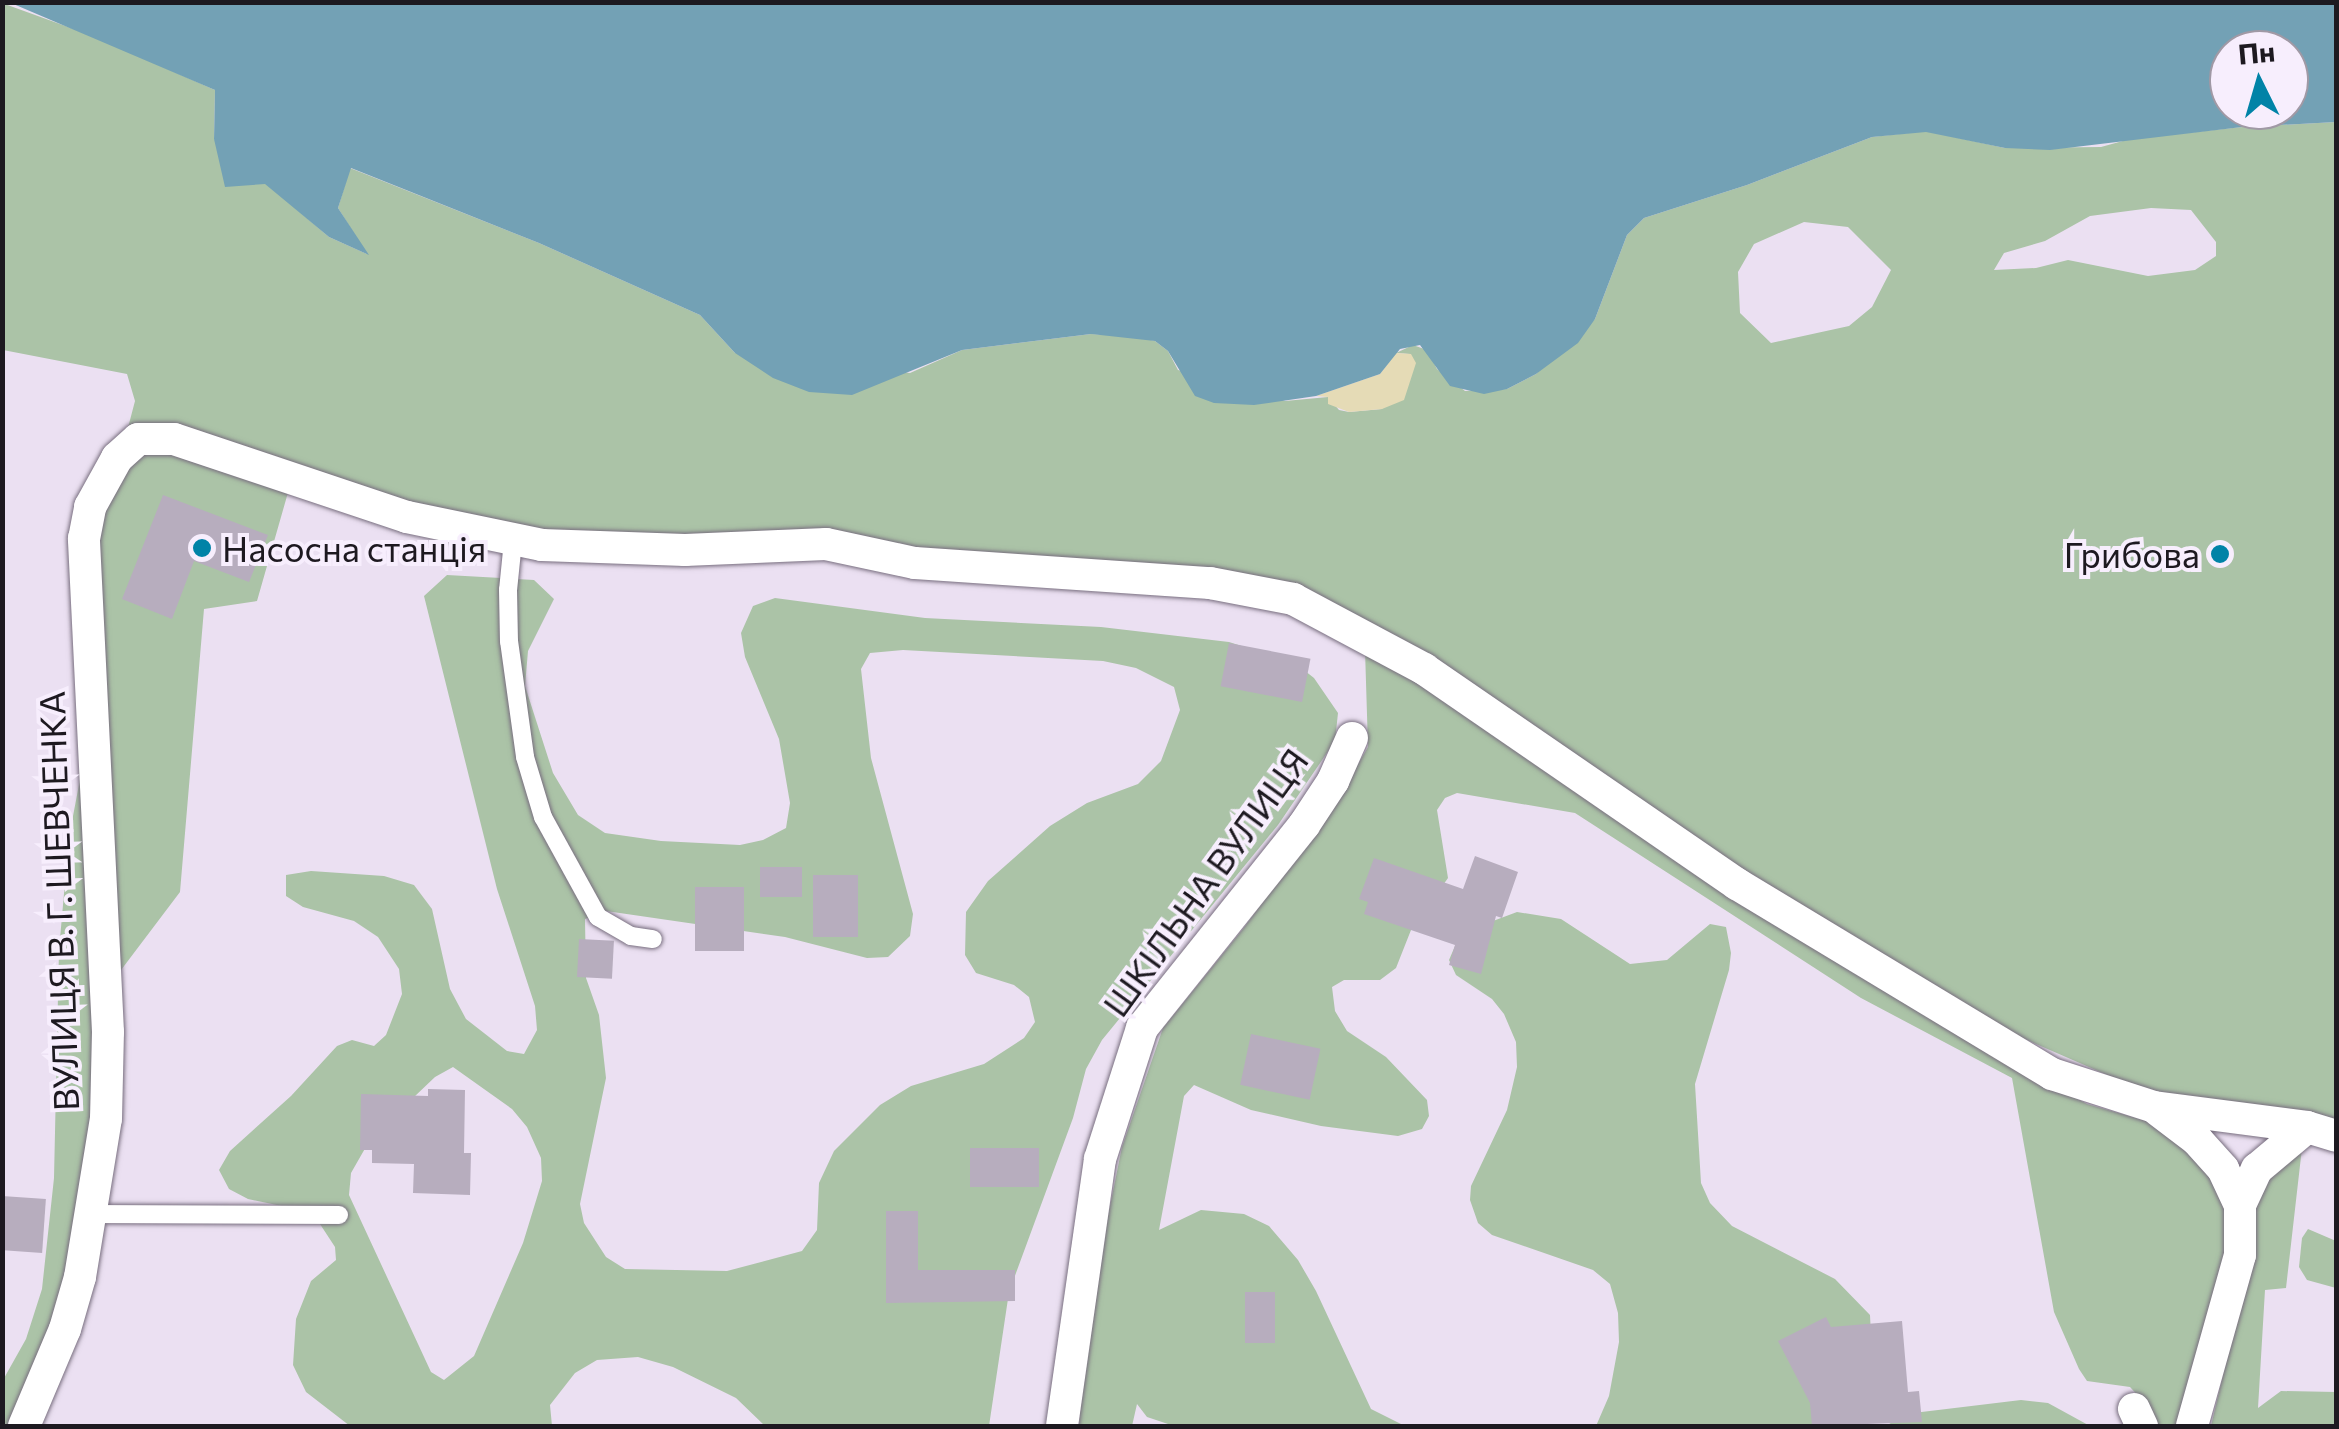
<!DOCTYPE html>
<meta charset="utf-8">
<style>
body{margin:0}
#map{position:relative;width:2339px;height:1429px;overflow:hidden;background:#ebe0f2;font-family:Commissioner,sans-serif}
div>[style]{position:absolute}
[style*='--x']{left:calc(var(--x)*1px);top:calc(var(--y)*1px);width:calc(var(--w)*1px);rotate:calc(var(--a)*1deg)}
.green>*{inset:0;background:#abc3a7}
.sand>*{inset:0;background:#e5dbb6}
.water>*{inset:0;background:#73a1b5}
.building>*{inset:0;background:#b7adbe;transform-origin:0 0}
.roads{filter:drop-shadow(0 0 2px #786e7f) drop-shadow(0 0 2px #786e7f)}
.lane>*{height:18px;margin:-9px;padding:0 9px;transform-origin:9px;border-radius:9px;background:#fff}
.street>*{height:32px;margin:-16px;padding:0 16px;transform-origin:16px;border-radius:16px;background:#fff}
.dots>*{width:28px;height:28px;translate:-50% -50%;box-sizing:border-box;border:5px solid #f7eefd;border-radius:50%}
span{translate:-50% -50%;white-space:nowrap;text-align:center;line-height:1.15;-webkit-text-stroke:8px #f7eefd;paint-order:stroke}
.poi-label{font-size:35px;color:#1d1920}
.left{translate:0 -50%;text-align:left}
.right{translate:-100% -50%;text-align:right}
.street-label{font-size:35px;color:#1d1920}
.frame{position:absolute;inset:0;border:5px solid #1d1920;pointer-events:none}
.north{position:absolute;left:2209px;top:30px;width:100px;height:100px;box-sizing:border-box;background:#f7eefd;border:2px solid #a099a5;border-radius:50%;rotate:355deg;font-size:28px;font-weight:700;line-height:40px;text-align:center;color:#1d1920}
.north::after{content:'';display:block;margin:auto;width:35px;height:45px;background:#0183a7;clip-path:polygon(50% 0,100% 100%,50% 72%,0 100%)}
</style>
<div id="map">
<div class="green">
<div style="clip-path:polygon(evenodd,2px 3px,93px 36px,215px 90px,214px 139px,329px 237px,367px 254px,338px 208px,350px 168px,539px 243px,700px 315px,735px 353px,910px 373px,962px 350px,1091px 334px,1138px 337px,1155px 341px,1168px 351px,1178px 370px,1285px 401px,1328px 397px,1339px 410px,1349px 412px,1382px 409px,1410px 354px,1396px 353px,1413px 345px,1427px 350px,1437px 369px,1465px 391px,1507px 389px,1536px 374px,1595px 319px,1627px 235px,1644px 218px,1747px 185px,1872px 137px,1926px 131px,2005px 148px,2101px 147px,2130px 139px,2242px 127px,2336px 122px,2336px 1148px,2144px 1091px,1958px 1010px,1288px 591px,540px 538px,125px 439px,135px 401px,127px 374px,3px 350px,2px 3px,2151px 208px,2191px 210px,2216px 242px,2216px 256px,2195px 270px,2148px 276px,2068px 260px,2036px 268px,1994px 270px,2004px 253px,2045px 241px,2090px 216px,2151px 208px,2px 3px,1804px 222px,1848px 227px,1891px 270px,1872px 307px,1849px 326px,1771px 343px,1740px 313px,1738px 272px,1754px 244px,1804px 222px)"></div>
<div style="clip-path:polygon(158px 448px,289px 489px,257px 601px,204px 609px,180px 892px,115px 978px,93px 532px,135px 457px)"></div>
<div style="clip-path:polygon(evenodd,447px 575px,534px 580px,554px 599px,528px 651px,525px 686px,553px 773px,578px 815px,605px 833px,661px 841px,740px 845px,763px 840px,786px 828px,790px 803px,779px 739px,745px 657px,741px 633px,753px 606px,775px 598px,925px 618px,1101px 627px,1229px 642px,1295px 663px,1314px 678px,1338px 713px,1335px 741px,1278px 825px,1102px 1040px,1086px 1069px,1073px 1118px,1009px 1292px,989px 1426px,765px 1426px,736px 1398px,673px 1367px,638px 1357px,597px 1360px,575px 1373px,550px 1405px,552px 1426px,350px 1426px,306px 1392px,293px 1365px,296px 1319px,311px 1281px,336px 1260px,335px 1247px,318px 1221px,296px 1209px,248px 1199px,229px 1189px,219px 1170px,230px 1151px,291px 1096px,337px 1046px,352px 1040px,374px 1046px,386px 1035px,402px 994px,399px 969px,378px 937px,354px 921px,303px 907px,286px 896px,286px 875px,311px 871px,384px 876px,414px 885px,432px 909px,450px 989px,466px 1019px,507px 1051px,524px 1054px,537px 1030px,535px 1006px,497px 889px,424px 596px,447px 575px,903px 650px,1103px 661px,1136px 668px,1174px 687px,1180px 710px,1161px 761px,1138px 784px,1087px 803px,1050px 826px,988px 881px,966px 912px,965px 955px,976px 973px,1014px 985px,1029px 997px,1035px 1022px,1024px 1038px,984px 1064px,911px 1086px,880px 1105px,834px 1151px,819px 1183px,817px 1230px,802px 1251px,727px 1271px,625px 1269px,606px 1257px,584px 1223px,580px 1204px,606px 1078px,599px 1015px,586px 978px,585px 919px,606px 911px,785px 937px,867px 958px,888px 957px,910px 936px,913px 914px,871px 758px,861px 669px,870px 653px,903px 650px,447px 575px,453px 1067px,512px 1109px,527px 1127px,541px 1158px,542px 1181px,523px 1243px,474px 1356px,444px 1380px,431px 1372px,349px 1195px,351px 1173px,371px 1138px,435px 1077px,453px 1067px)"></div>
<div style="clip-path:polygon(1365px 650px,2016px 1065px,2087px 1104px,2150px 1122px,2180px 1138px,2225px 1198px,2229px 1246px,2184px 1426px,2149px 1426px,2143px 1401px,2130px 1387px,2087px 1381px,2079px 1369px,2054px 1312px,2012px 1078px,1861px 998px,1575px 813px,1457px 793px,1445px 798px,1437px 810px,1448px 878px,1411px 930px,1396px 968px,1380px 980px,1344px 980px,1332px 987px,1335px 1011px,1347px 1031px,1386px 1057px,1427px 1100px,1429px 1116px,1422px 1129px,1398px 1136px,1321px 1126px,1251px 1110px,1194px 1085px,1184px 1096px,1159px 1230px,1201px 1210px,1244px 1214px,1269px 1226px,1298px 1260px,1316px 1291px,1371px 1409px,1405px 1426px,1174px 1426px,1147px 1417px,1137px 1404px,1132px 1426px,1079px 1426px,1088px 1314px,1122px 1147px,1163px 1028px,1243px 929px,1336px 802px,1368px 747px)"></div>
<div style="clip-path:polygon(86px 748px,101px 1087px,52px 1337px,11px 1426px,3px 1426px,3px 1380px,26px 1339px,42px 1289px,54px 1178px,59px 950px,69px 837px)"></div>
<div style="clip-path:polygon(1517px 912px,1561px 919px,1630px 964px,1667px 960px,1710px 924px,1726px 927px,1731px 953px,1729px 970px,1695px 1084px,1701px 1183px,1710px 1203px,1732px 1226px,1835px 1279px,1870px 1315px,1871px 1335px,1836px 1425px,1842px 1426px,1596px 1426px,1609px 1396px,1619px 1342px,1618px 1313px,1610px 1284px,1593px 1270px,1492px 1235px,1478px 1223px,1470px 1200px,1471px 1186px,1507px 1110px,1517px 1067px,1516px 1042px,1504px 1014px,1492px 999px,1456px 975px,1449px 960px,1455px 946px,1493px 921px)"></div>
<div style="clip-path:polygon(2302px 1148px,2286px 1288px,2265px 1290px,2258px 1408px,2281px 1391px,2336px 1392px,2336px 1426px,2211px 1426px,2252px 1252px,2252px 1219px,2266px 1169px)"></div>
<div style="clip-path:polygon(2308px 1229px,2336px 1241px,2336px 1288px,2307px 1280px,2299px 1267px,2302px 1238px)"></div>
<div style="clip-path:polygon(2021px 1400px,2048px 1403px,2090px 1426px,1886px 1426px,1905px 1414px)"></div>
</div>
<div class="sand">
<div style="clip-path:polygon(1396px 353px,1411px 354px,1416px 363px,1404px 400px,1382px 409px,1349px 412px,1328px 404px,1328px 397px,1316px 396px,1380px 374px)"></div>
</div>
<div class="water">
<div style="clip-path:polygon(evenodd,11px 3px,2336px 3px,2336px 122px,2242px 127px,2050px 150px,2005px 148px,1926px 132px,1872px 137px,1747px 185px,1644px 218px,1627px 235px,1595px 319px,1578px 343px,1536px 374px,1507px 389px,1484px 394px,1450px 386px,1420px 345px,1400px 349px,1380px 374px,1316px 396px,1254px 405px,1214px 403px,1195px 396px,1168px 351px,1155px 341px,1091px 334px,962px 350px,852px 395px,809px 392px,773px 378px,735px 353px,700px 315px,539px 243px,351px 168px,338px 208px,369px 255px,329px 237px,265px 184px,225px 187px,214px 139px,215px 90px,11px 3px,2229px 50px,2289px 50px,2289px 110px,2229px 110px,2229px 50px)"></div>
</div>
<div class="building">
<div style="clip-path:polygon(163px 495px,268px 535px,249px 582px,194px 561px,172px 619px,122px 599px)"></div>
<div style="left:1229px;top:643px;width:83px;height:44px;rotate:11deg"></div>
<div style="clip-path:polygon(1475px 856px,1518px 872px,1502px 918px,1496px 916px,1481px 974px,1449px 965px,1455px 945px,1364px 914px,1368px 902px,1359px 899px,1374px 858px,1463px 889px)"></div>
<div style="left:760px;top:867px;width:42px;height:30px"></div>
<div style="left:813px;top:875px;width:45px;height:62px"></div>
<div style="left:695px;top:887px;width:49px;height:64px"></div>
<div style="left:579px;top:939px;width:35px;height:38px;rotate:3deg"></div>
<div style="left:1251px;top:1034px;width:71px;height:52px;rotate:12deg"></div>
<div style="clip-path:polygon(428px 1089px,465px 1090px,464px 1153px,471px 1153px,470px 1195px,413px 1193px,414px 1164px,372px 1163px,372px 1150px,360px 1150px,361px 1094px,428px 1096px)"></div>
<div style="left:1039px;top:1148px;width:39px;height:69px;rotate:90deg"></div>
<div style="left:2px;top:1196px;width:44px;height:54px;rotate:4deg"></div>
<div style="clip-path:polygon(886px 1211px,918px 1211px,918px 1270px,1015px 1270px,1015px 1301px,886px 1303px)"></div>
<div style="left:1245px;top:1292px;width:30px;height:51px"></div>
<div style="clip-path:polygon(1826px 1317px,1831px 1327px,1902px 1321px,1908px 1392px,1919px 1391px,1922px 1422px,1812px 1426px,1810px 1403px,1778px 1341px)"></div>
</div>
<div class="roads">
<div class="lane">
<div style="--x:513;--y:541;--w:49;--a:95.8"></div>
<div style="--x:508;--y:590;--w:51;--a:88.9"></div>
<div style="--x:509;--y:641;--w:117;--a:82.1"></div>
<div style="--x:525;--y:757;--w:63;--a:73.3"></div>
<div style="--x:543;--y:817;--w:114;--a:61.2"></div>
<div style="--x:598;--y:917;--w:38;--a:30"></div>
<div style="--x:631;--y:936;--w:22;--a:8"></div>
<div style="--x:93;--y:1214;--w:246;--a:0.2"></div>
</div>
<div class="street">
<div style="--x:2159;--y:1111;--w:48;--a:37.3"></div>
<div style="--x:2197;--y:1140;--w:39;--a:48"></div>
<div style="--x:2223;--y:1169;--w:40;--a:65"></div>
<div style="--x:2240;--y:1205;--w:50;--a:90"></div>
<div style="--x:2240;--y:1255;--w:178;--a:105.7"></div>
<div style="--x:2240;--y:1205;--w:40;--a:-65"></div>
<div style="--x:2257;--y:1169;--w:65;--a:-40"></div>
<div style="--x:2134;--y:1409;--w:19;--a:65"></div>
<div style="--x:24;--y:1426;--w:105;--a:-67.1"></div>
<div style="--x:65;--y:1329;--w:54;--a:-73.9"></div>
<div style="--x:80;--y:1277;--w:160;--a:-80.7"></div>
<div style="--x:106;--y:1119;--w:87;--a:-88.7"></div>
<div style="--x:108;--y:1032;--w:494;--a:-92.8"></div>
<div style="--x:84;--y:539;--w:33;--a:-79"></div>
<div style="--x:90;--y:507;--w:56;--a:-61.1"></div>
<div style="--x:117;--y:458;--w:28;--a:-42"></div>
<div style="--x:138;--y:439;--w:36;--a:0"></div>
<div style="--x:174;--y:439;--w:246;--a:18.5"></div>
<div style="--x:407;--y:517;--w:138;--a:11.7"></div>
<div style="--x:542;--y:545;--w:143;--a:2"></div>
<div style="--x:685;--y:550;--w:141;--a:-2.4"></div>
<div style="--x:826;--y:544;--w:91;--a:12.1"></div>
<div style="--x:915;--y:563;--w:296;--a:3.9"></div>
<div style="--x:1210;--y:583;--w:85;--a:10.9"></div>
<div style="--x:1293;--y:599;--w:149;--a:28.1"></div>
<div style="--x:1424;--y:669;--w:380;--a:34.5"></div>
<div style="--x:1737;--y:884;--w:368;--a:31.1"></div>
<div style="--x:2052;--y:1074;--w:107;--a:17.9"></div>
<div style="--x:2154;--y:1107;--w:154;--a:7.4"></div>
<div style="--x:2307;--y:1127;--w:30;--a:17"></div>
<div style="--x:1062;--y:1426;--w:270;--a:-81.9"></div>
<div style="--x:1100;--y:1159;--w:138;--a:-72.2"></div>
<div style="--x:1142;--y:1028;--w:260;--a:-51.4"></div>
<div style="--x:1304;--y:825;--w:53;--a:-56.6"></div>
<div style="--x:1333;--y:781;--w:47;--a:-66.2"></div>
</div>
</div>
<div class="dots">
<div style="left:202px;top:548px;background:#0183a7"></div>
<div style="left:2220px;top:554px;background:#0183a7"></div>
</div>
<div class="poi-label">
<span class="left" style="left:222px;top:548px">Насосна станція</span>
<span class="right" style="left:2200px;top:554px">Грибова</span>
</div>
<div class="street-label">
<span style="left:1205px;top:882px;rotate:-54deg">ШКІЛЬНА ВУЛИЦЯ</span>
<span style="left:58px;top:901px;rotate:-92deg">ВУЛИЦЯ В. Г. ШЕВЧЕНКА</span>
</div>
<div class="frame"></div>
<div class="north">Пн</div>
</div>
